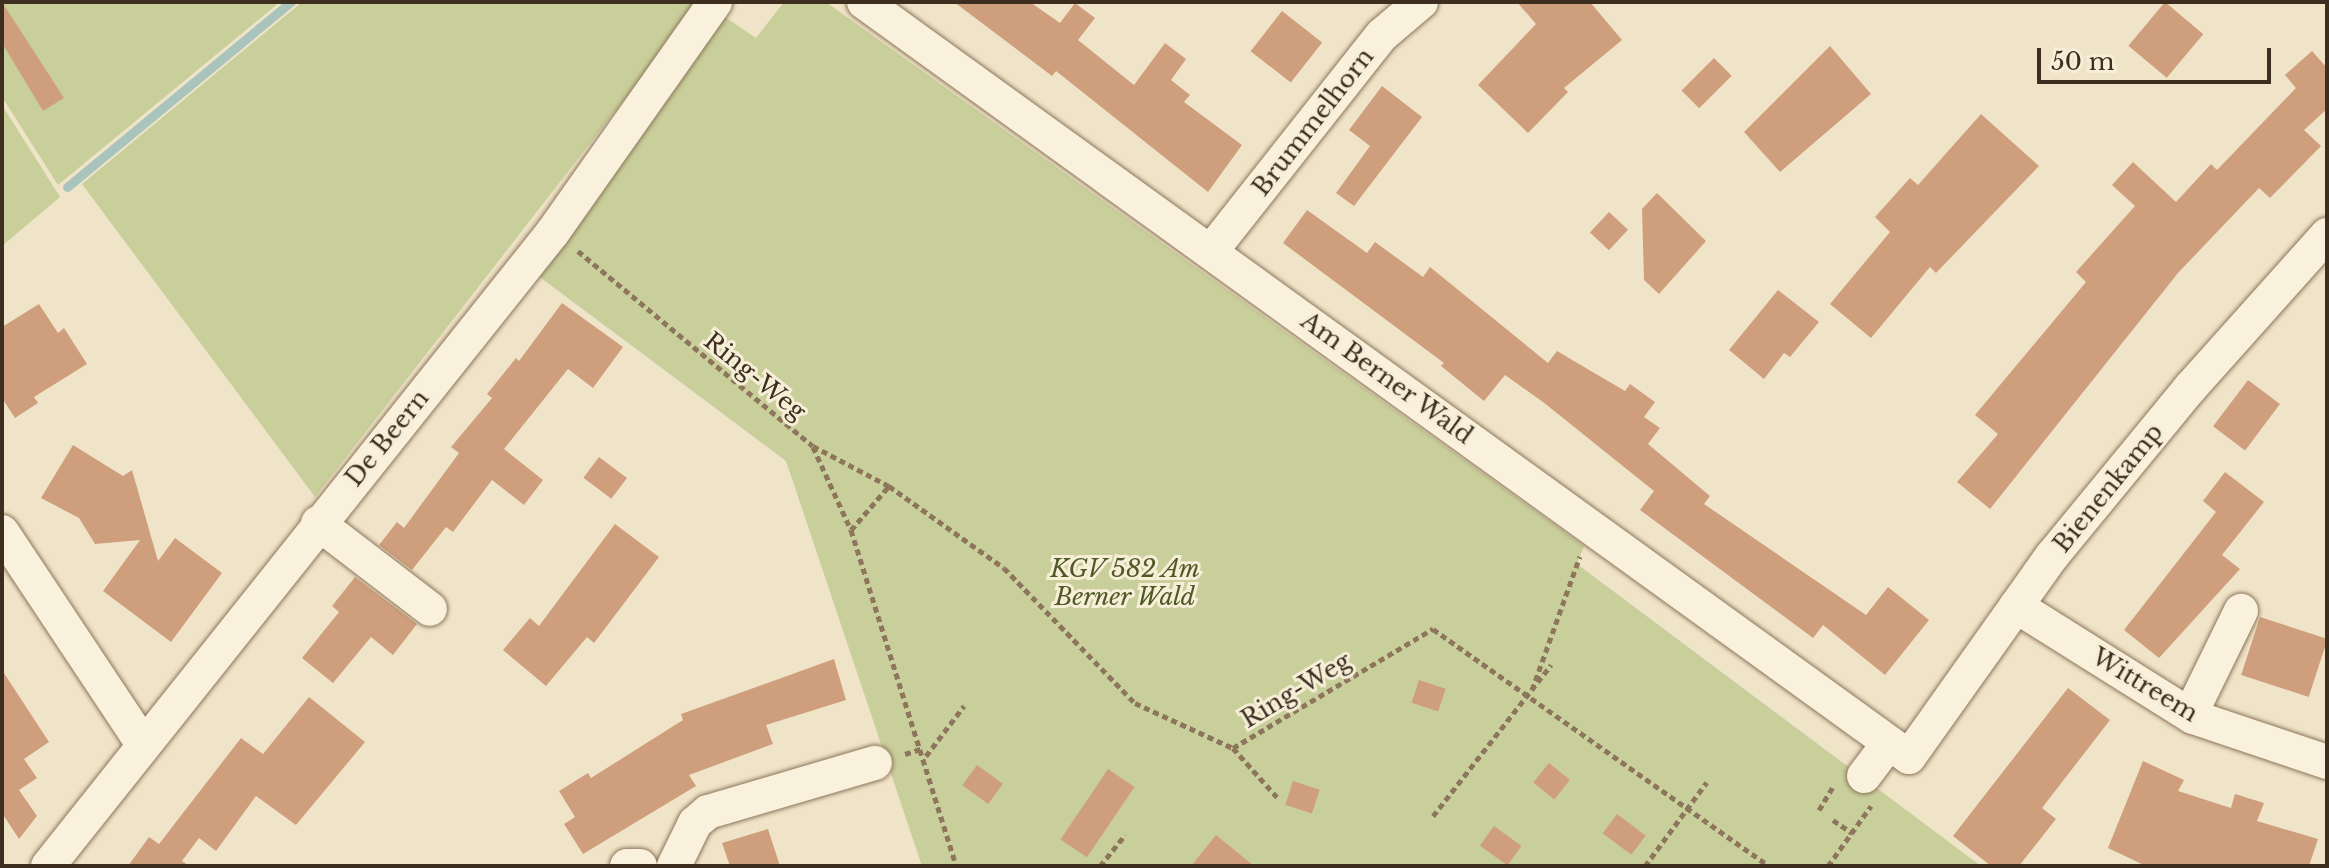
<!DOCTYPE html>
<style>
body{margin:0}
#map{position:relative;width:2329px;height:868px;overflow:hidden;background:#f0e4c8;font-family:"Libre Baskerville",serif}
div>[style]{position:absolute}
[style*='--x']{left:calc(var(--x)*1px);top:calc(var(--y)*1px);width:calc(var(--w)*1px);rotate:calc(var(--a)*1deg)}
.green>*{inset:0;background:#c9cf9b}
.stream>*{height:9px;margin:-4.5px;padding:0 4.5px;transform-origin:4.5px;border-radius:4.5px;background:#a9c4bc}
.building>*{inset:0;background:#cf9f7d;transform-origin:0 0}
.path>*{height:5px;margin-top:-2.5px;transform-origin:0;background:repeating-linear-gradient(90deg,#8d765c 0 6px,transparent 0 10px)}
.roads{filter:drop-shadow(0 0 2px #8d765c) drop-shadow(0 0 2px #8d765c)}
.minor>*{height:34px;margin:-17px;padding:0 17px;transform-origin:17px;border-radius:17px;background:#faf1dc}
span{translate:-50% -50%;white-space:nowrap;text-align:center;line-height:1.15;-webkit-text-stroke:6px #f7eed8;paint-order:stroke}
.street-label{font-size:24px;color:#3d2e20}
.park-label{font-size:24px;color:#4d5a26;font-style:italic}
.frame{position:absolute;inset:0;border:4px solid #3d2e20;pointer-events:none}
.scale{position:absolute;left:2037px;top:48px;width:234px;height:36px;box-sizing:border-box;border:4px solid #3d2e20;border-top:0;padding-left:10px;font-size:24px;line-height:28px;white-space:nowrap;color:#3d2e20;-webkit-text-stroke:6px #f7eed8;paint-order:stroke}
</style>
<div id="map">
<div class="green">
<div style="clip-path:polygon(2px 2px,280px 2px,58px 185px,2px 97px)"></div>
<div style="clip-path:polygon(302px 2px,700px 2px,315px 497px,82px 184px)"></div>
<div style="clip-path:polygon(784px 2px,826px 2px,1584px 546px,1577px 564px,1981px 866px,922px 866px,786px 461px,533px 272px,725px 17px,756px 38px)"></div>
<div style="clip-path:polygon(2px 105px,60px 197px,2px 246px)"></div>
</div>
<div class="stream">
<div style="--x:67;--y:187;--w:291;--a:-39.6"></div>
</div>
<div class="building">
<div style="clip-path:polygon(2px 2px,64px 98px,43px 111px,2px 43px)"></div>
<div style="clip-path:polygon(954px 2px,1030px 2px,1060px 23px,1075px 3px,1095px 18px,1078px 40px,1134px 85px,1165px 43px,1186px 59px,1171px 80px,1190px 95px,1184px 102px,1242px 145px,1208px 192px,1056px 71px,1052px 76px)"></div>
<div style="clip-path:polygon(1517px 2px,1590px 2px,1622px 40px,1564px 88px,1568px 92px,1528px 133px,1478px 85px,1536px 24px)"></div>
<div style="left:2165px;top:2px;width:50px;height:57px;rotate:40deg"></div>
<div style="left:1282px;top:11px;width:51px;height:51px;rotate:38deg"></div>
<div style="clip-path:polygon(1830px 46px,1871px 94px,1780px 172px,1744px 132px)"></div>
<div style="clip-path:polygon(2312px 51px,2327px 68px,2327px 109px,2304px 130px,2321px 146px,2270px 198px,2259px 188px,2178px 273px,1990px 509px,1957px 482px,1998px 434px,1975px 415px,2086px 282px,2076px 272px,2135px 206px,2112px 185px,2133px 162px,2176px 202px,2211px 164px,2217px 170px,2296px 88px,2285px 75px)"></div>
<div style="left:1714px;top:58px;width:25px;height:46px;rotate:45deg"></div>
<div style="clip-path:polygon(1382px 86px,1422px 117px,1354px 206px,1336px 193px,1370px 146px,1349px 130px)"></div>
<div style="clip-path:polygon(1981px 114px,2039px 166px,1936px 273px,1930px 267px,1871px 338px,1830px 304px,1890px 232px,1875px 217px,1910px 178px,1918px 185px)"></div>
<div style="clip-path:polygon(1657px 193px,1706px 241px,1659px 294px,1644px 280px,1642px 209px)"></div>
<div style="clip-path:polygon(1307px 210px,1367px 253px,1375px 242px,1423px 277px,1430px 267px,1548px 363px,1557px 351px,1625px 391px,1630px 384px,1655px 402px,1644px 417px,1660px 428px,1648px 444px,1710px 496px,1704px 504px,1866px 615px,1888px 587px,1929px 620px,1885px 675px,1823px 625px,1813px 638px,1640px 510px,1654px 491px,1543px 402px,1505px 375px,1484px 401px,1441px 366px,1444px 363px,1283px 243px)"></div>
<div style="left:1609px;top:212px;width:26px;height:28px;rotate:43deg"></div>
<div style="clip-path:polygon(1778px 290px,1819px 322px,1790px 357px,1784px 353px,1764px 379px,1729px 350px)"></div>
<div style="clip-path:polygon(562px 303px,623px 347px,593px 388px,568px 369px,504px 449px,543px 480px,524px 505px,492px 480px,453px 532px,446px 527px,412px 570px,379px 545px,397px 522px,404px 528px,459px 453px,451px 447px,492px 398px,487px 394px,516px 358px,519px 361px)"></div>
<div style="clip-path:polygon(39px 304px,58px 333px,64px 328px,87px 364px,34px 397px,38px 403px,15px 418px,2px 398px,2px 327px)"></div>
<div style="left:2248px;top:380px;width:40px;height:58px;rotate:37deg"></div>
<div style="clip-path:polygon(73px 445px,123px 476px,132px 470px,158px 561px,175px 538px,222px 573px,171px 642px,103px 591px,140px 540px,95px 544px,79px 518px,41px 498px)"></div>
<div style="left:599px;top:457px;width:35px;height:26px;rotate:37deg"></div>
<div style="clip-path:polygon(2225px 472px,2264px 502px,2222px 555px,2240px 569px,2159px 658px,2124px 630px,2216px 512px,2203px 501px)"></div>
<div style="clip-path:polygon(615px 524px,659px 557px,594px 643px,587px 637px,546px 686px,503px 650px,530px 618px,539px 626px)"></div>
<div style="clip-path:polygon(355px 577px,417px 624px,393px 655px,371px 637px,333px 683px,302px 658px,339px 612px,332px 606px)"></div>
<div style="left:2260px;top:617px;width:71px;height:61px;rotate:18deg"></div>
<div style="clip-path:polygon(834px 659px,846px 700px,766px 725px,773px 744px,689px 775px,696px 786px,583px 854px,564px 824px,575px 817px,559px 791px,588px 773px,591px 778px,683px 720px,681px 714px)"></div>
<div style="clip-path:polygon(2px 670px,49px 742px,24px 759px,37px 778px,19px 790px,37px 816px,19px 839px,2px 813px)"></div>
<div style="left:1419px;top:680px;width:28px;height:24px;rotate:18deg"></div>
<div style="clip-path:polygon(2068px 688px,2110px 720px,2042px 808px,2056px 819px,2019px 866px,1991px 866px,1953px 836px)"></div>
<div style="clip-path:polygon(309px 697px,365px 742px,296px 825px,256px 796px,216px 851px,199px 838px,182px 861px,189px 866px,128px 866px,149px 837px,159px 844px,241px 738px,263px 754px)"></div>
<div style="clip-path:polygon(2143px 761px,2184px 780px,2178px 791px,2231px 808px,2235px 794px,2264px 803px,2257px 821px,2318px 839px,2309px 866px,2146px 866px,2108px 848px)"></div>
<div style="left:1549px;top:763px;width:27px;height:25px;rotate:39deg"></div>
<div style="left:977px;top:765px;width:32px;height:25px;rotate:36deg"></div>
<div style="left:1108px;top:769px;width:32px;height:85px;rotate:34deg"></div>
<div style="left:1293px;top:781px;width:28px;height:25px;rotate:18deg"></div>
<div style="left:1617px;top:814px;width:36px;height:24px;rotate:37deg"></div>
<div style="left:1494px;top:826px;width:34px;height:24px;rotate:36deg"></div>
<div style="clip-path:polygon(768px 829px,780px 866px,730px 866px,722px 843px)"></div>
<div style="clip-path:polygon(1216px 835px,1254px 866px,1191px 866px)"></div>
</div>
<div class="path">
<div style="--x:578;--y:251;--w:305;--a:39.7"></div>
<div style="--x:813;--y:446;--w:86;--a:27.8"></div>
<div style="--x:889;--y:486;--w:141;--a:35.5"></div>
<div style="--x:1004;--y:568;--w:188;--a:45.9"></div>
<div style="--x:1135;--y:703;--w:108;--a:24.7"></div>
<div style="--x:1233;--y:748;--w:233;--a:-30.8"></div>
<div style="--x:1433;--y:629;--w:411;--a:35.2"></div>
<div style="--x:813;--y:447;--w:91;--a:65.4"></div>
<div style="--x:851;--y:530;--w:352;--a:72.6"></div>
<div style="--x:851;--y:530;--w:58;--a:-49.2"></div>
<div style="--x:1532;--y:690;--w:142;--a:-70.3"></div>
<div style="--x:1233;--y:748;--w:66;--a:48.1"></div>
<div style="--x:905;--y:754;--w:19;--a:-18"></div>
<div style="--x:926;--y:756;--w:63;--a:-52.8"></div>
<div style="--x:1819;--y:810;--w:27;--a:-59"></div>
<div style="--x:1433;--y:816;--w:192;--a:-52"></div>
<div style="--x:1833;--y:820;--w:23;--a:34"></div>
<div style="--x:1100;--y:866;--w:40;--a:-51"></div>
<div style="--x:1645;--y:866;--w:104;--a:-53.6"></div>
<div style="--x:1828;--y:866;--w:74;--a:-54.4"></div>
</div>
<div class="roads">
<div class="minor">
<div style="--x:864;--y:2;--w:1289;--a:35.85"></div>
<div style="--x:1909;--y:757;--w:247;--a:-54.6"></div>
<div style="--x:2052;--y:556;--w:219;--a:-50.6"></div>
<div style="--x:2191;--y:387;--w:204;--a:-48.2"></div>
<div style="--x:1212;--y:250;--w:274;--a:-51.7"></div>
<div style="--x:1382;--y:35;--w:51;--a:-40.2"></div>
<div style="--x:318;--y:523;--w:141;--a:37.5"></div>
<div style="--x:2;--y:532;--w:253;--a:56.4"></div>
<div style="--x:2016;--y:606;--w:209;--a:32.1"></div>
<div style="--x:2193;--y:717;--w:141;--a:18.6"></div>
<div style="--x:2190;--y:715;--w:116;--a:-63.9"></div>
<div style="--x:1864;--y:776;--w:41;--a:-52.9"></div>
<div style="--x:48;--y:866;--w:811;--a:-51.46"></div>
<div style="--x:553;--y:232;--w:281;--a:-54.8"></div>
<div style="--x:627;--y:866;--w:13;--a:0"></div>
<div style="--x:674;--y:866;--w:48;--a:-64"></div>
<div style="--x:695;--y:823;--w:17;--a:-40"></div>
<div style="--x:708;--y:812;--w:174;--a:-16.4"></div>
</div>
</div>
<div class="street-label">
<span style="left:1313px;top:122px;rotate:-52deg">Brummelhorn</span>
<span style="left:755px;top:376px;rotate:39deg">Ring-Weg</span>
<span style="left:1387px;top:378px;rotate:36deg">Am Berner Wald</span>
<span style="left:387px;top:438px;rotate:-51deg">De Beern</span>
<span style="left:2108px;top:488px;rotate:-51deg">Bienenkamp</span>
<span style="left:2145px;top:685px;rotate:31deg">Wittreem</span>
<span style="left:1296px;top:690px;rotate:-31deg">Ring-Weg</span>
</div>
<div class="park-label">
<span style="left:1125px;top:583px">KGV 582 Am<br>Berner Wald</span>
</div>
<div class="frame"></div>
<div class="scale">50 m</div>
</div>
